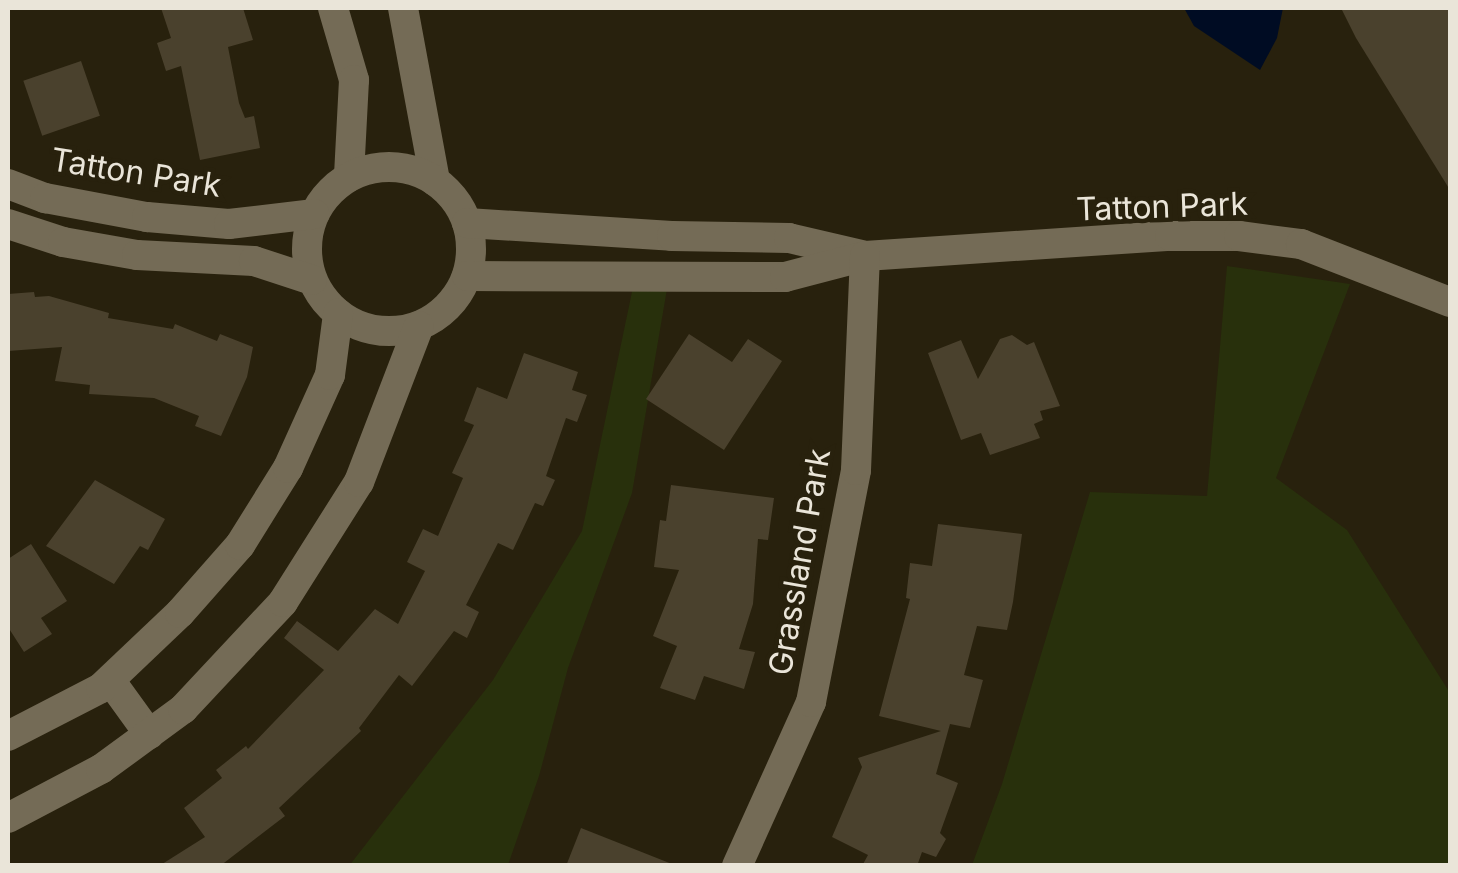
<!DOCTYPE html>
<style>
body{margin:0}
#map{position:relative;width:1458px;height:873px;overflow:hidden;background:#28210d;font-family:Inter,sans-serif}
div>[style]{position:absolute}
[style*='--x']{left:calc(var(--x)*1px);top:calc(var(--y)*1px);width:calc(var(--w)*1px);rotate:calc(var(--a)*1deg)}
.green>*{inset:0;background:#28300c}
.water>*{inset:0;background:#000c23}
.building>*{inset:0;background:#4a412d;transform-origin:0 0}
.minor>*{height:30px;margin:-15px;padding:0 15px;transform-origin:15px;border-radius:15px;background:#746b56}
.minor>.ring{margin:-15px;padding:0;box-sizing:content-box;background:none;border:30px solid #746b56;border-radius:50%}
span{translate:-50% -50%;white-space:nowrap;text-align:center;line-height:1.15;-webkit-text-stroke:9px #28210d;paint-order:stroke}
.street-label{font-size:32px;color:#eae5d9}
.frame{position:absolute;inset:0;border:10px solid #eae5d9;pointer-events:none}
</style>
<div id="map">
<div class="green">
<div style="clip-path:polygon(1227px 266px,1350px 284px,1276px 478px,1347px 530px,1450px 693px,1450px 865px,972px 865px,1002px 784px,1090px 492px,1207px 496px)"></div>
<div style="clip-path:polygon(633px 287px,667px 289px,632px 493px,568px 668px,539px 776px,508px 865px,349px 866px,493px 680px,582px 531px)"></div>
</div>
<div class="water">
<div style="clip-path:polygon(1184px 8px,1283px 8px,1277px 38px,1260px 70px,1194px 26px)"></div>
</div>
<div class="building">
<div style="clip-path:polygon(161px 8px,243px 8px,253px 40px,228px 47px,239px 103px,245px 118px,254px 116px,260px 148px,200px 160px,181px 66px,166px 71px,157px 43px,171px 38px)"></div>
<div style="clip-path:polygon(1341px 8px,1450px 8px,1450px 190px,1356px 38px)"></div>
<div style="left:81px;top:61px;width:58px;height:61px;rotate:71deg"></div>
<div style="clip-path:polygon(34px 292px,35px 297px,49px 296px,109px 313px,108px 318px,173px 329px,175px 324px,217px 341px,220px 334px,253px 347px,247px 377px,221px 436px,195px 426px,199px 416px,154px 398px,89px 394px,90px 385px,55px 381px,62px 347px,8px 351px,8px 294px)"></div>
<div style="clip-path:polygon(689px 334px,732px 362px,748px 339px,782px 361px,724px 450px,646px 399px)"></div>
<div style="clip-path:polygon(1012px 335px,1027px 345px,1034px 342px,1060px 406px,1040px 411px,1043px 420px,1034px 424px,1040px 438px,990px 455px,981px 433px,961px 440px,928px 353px,961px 340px,978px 379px,1000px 339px)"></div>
<div style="clip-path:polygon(524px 353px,578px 372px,572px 390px,587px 395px,577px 422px,566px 418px,546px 476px,555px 480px,543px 506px,535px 503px,513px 550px,498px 543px,466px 605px,479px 612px,467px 638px,454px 631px,412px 686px,399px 675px,359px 728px,361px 731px,279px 808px,285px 816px,220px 866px,159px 866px,205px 837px,184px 808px,222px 778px,216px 770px,246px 746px,248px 749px,324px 670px,284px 638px,297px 621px,338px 651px,375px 609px,398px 624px,425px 571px,407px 562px,423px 529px,438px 536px,463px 478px,452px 473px,474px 425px,464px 421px,477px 387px,507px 399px)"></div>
<div style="clip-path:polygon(95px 480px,165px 519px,148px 550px,140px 546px,114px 584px,46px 546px)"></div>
<div style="clip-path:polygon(671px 485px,774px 498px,768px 540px,758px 539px,753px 604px,739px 649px,755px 652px,744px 689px,704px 676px,695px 700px,660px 688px,677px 646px,653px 636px,679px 570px,654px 567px,660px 520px,666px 521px)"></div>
<div style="clip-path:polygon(938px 524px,1022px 534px,1013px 602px,1007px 630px,977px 626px,964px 675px,983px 680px,970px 728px,950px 724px,936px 774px,958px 783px,940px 833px,946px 839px,936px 857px,922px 852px,917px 866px,862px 866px,868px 855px,832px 837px,862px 767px,858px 758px,941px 731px,879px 716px,910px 599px,906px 598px,910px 563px,932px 566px)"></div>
<div style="clip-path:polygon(31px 544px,67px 601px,41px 618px,52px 634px,24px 652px,8px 627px,8px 559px)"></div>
<div style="clip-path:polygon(581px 828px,672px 864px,672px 866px,566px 866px)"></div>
</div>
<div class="minor">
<div style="--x:333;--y:8;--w:75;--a:73.7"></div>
<div style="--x:354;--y:80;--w:97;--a:93"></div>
<div style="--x:403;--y:8;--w:176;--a:79.5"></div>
<div class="ring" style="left:307px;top:167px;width:134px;height:134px"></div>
<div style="--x:8;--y:184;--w:40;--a:21"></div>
<div style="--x:45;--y:198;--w:104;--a:10.6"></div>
<div style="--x:147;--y:217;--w:82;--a:4.9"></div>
<div style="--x:229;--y:224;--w:86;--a:-6.7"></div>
<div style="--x:467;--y:223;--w:205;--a:3.6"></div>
<div style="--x:672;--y:236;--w:117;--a:1"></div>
<div style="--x:789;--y:238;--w:75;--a:13.1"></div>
<div style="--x:8;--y:224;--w:58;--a:18.1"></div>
<div style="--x:63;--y:242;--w:75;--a:10"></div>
<div style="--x:137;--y:255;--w:117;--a:2.9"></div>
<div style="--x:254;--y:261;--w:61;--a:18.1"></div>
<div style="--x:467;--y:276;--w:318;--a:0.2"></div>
<div style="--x:785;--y:277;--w:83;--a:-14.7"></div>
<div style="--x:865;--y:256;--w:306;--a:-3.8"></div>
<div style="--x:1170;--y:236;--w:69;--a:0"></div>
<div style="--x:1239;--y:236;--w:63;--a:7.4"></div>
<div style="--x:1301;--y:244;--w:160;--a:21.3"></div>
<div style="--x:110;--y:680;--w:67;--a:54.2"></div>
<div style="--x:8;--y:736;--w:105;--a:-27.3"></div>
<div style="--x:101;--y:688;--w:109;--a:-43.5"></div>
<div style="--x:180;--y:613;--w:91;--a:-48.6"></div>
<div style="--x:240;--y:545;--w:91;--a:-58.1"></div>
<div style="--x:288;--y:468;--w:102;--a:-65.7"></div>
<div style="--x:330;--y:375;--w:62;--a:-82.5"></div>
<div style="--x:8;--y:818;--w:105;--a:-27.8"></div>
<div style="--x:101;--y:769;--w:102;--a:-36.2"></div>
<div style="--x:183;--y:709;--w:146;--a:-46.9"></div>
<div style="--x:283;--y:602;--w:142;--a:-57.7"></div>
<div style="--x:359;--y:482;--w:167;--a:-69"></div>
<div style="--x:737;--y:866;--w:180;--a:-65.7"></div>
<div style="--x:811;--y:702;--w:236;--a:-79"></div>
<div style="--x:856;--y:470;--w:214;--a:-87.6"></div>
</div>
<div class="street-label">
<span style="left:136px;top:173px;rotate:9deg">Tatton Park</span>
<span style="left:1162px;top:207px;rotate:-2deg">Tatton Park</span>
<span style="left:800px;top:562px;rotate:-80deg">Grassland Park</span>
</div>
<div class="frame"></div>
</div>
